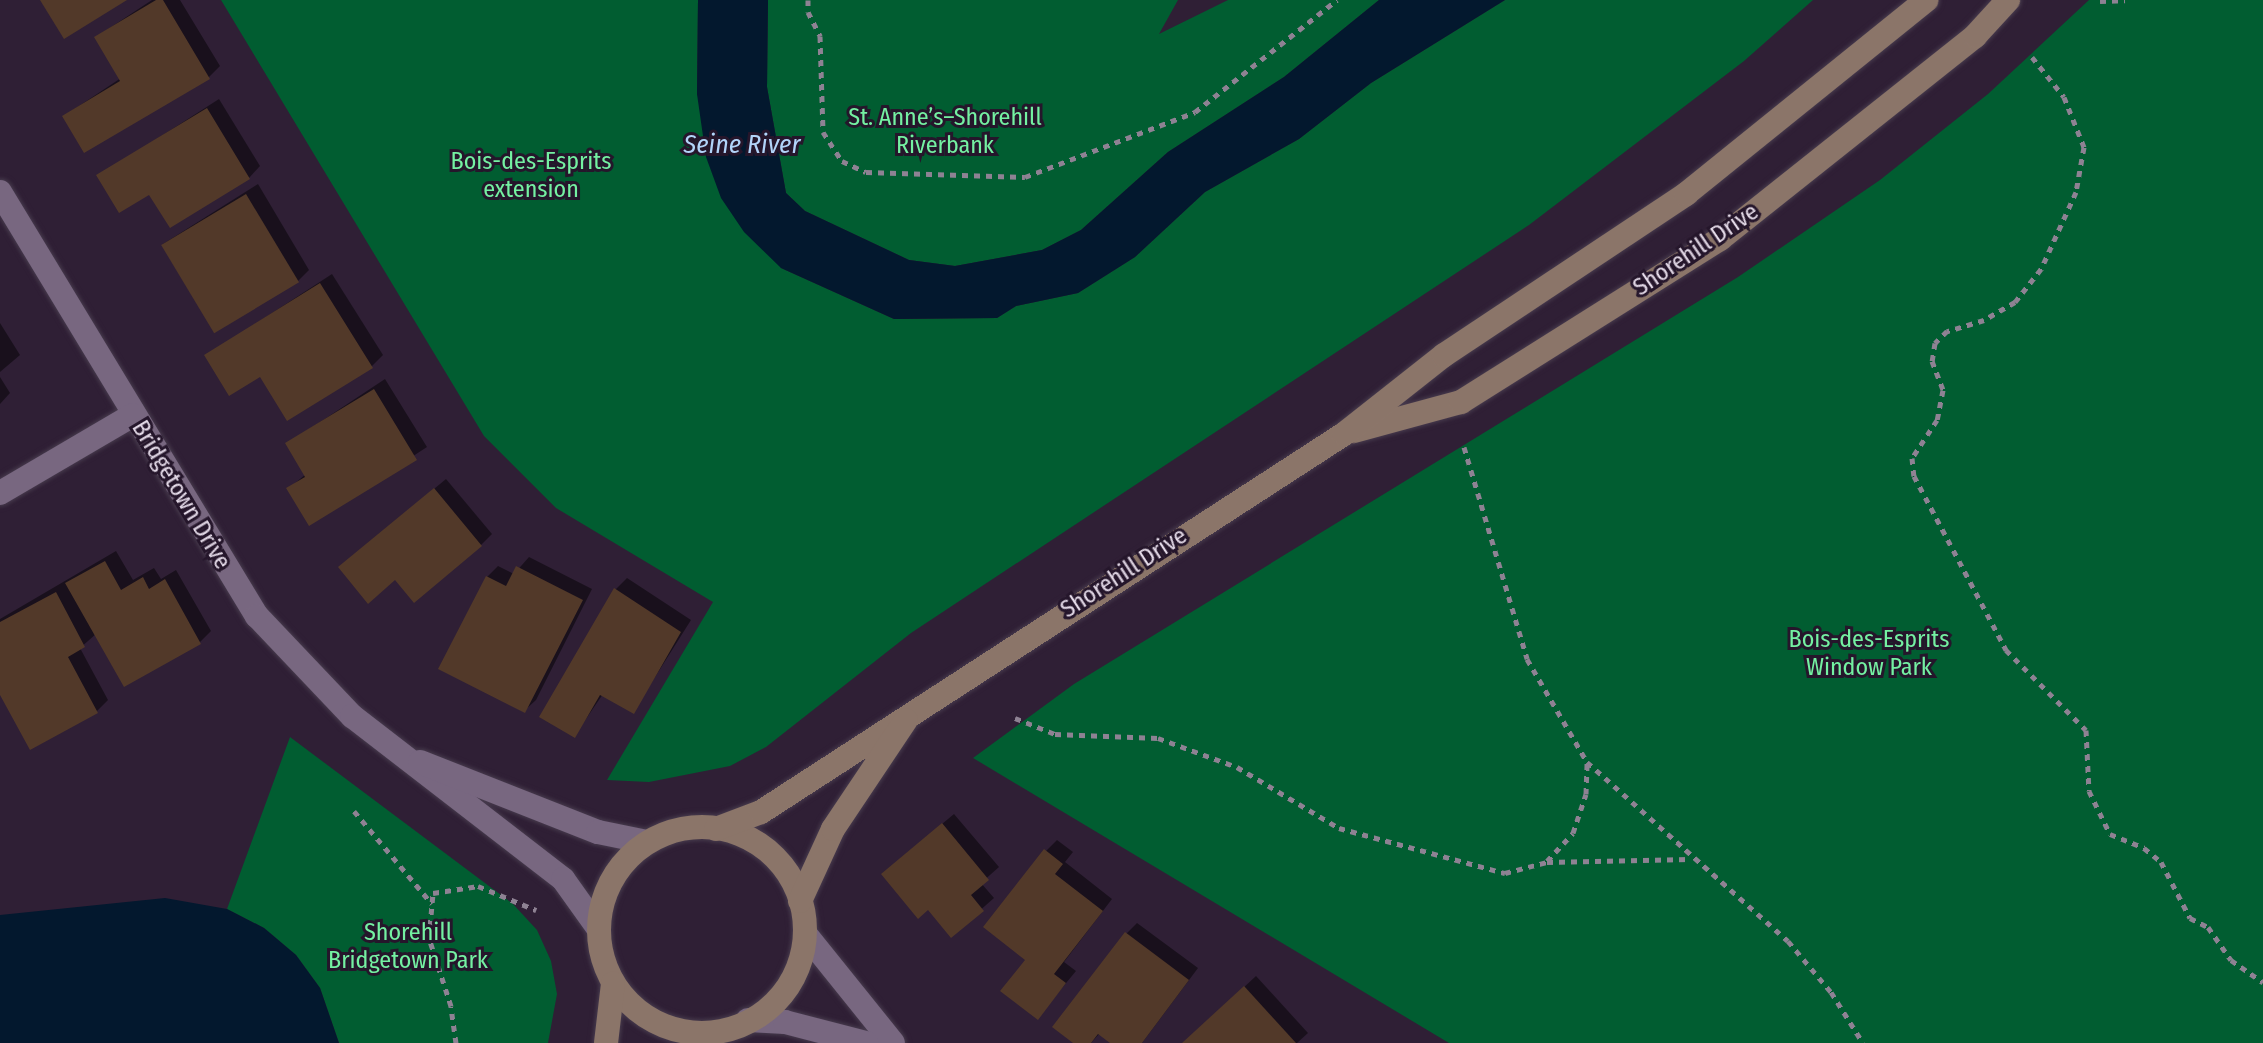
<!DOCTYPE html>
<meta charset="utf-8">
<style>
body{margin:0}
#map{position:relative;width:2263px;height:1043px;overflow:hidden;background:#2f1f35;font-family:"Fira Sans Condensed",sans-serif}
div>[style]{position:absolute}
[style*='--x']{left:calc(var(--x)*1px);top:calc(var(--y)*1px);width:calc(var(--w)*1px);rotate:calc(var(--a)*1deg)}
.green>*{inset:0;background:#015d31}
.water>*{inset:0;background:#03182e}
.shadow>*{inset:0;background:#0007}
.building>*{inset:0;background:#523929;transform-origin:0 0}
.path>*{height:5px;margin-top:-2.5px;transform-origin:0;background:repeating-linear-gradient(90deg,#8e8293 0 6px,transparent 0 12px)}
.roads{filter:drop-shadow(0 0 2px #473b4d) drop-shadow(0 0 2px #473b4d)}
.street>*{height:24px;margin:-12px;padding:0 12px;transform-origin:12px;border-radius:12px;background:#786780}
.secondary>*{height:24px;margin:-12px;padding:0 12px;transform-origin:12px;border-radius:12px;background:#8b7569}
.secondary>.ring{margin:-12px;padding:0;box-sizing:content-box;background:none;border:24px solid #8b7569;border-radius:50%}
span{translate:-50% -50%;white-space:nowrap;text-align:center;line-height:1.15;-webkit-text-stroke:6px #25162b;paint-order:stroke}
.park-label{font-size:24px;color:#74f1a2}
.street-label{font-size:24px;color:#e4dae8}
.water-label{font-size:26px;color:#b2d4f9;font-style:italic}
</style>
<div id="map">
<div class="green">
<div style="clip-path:polygon(221px 0,698px 0,697px 94px,781px 268px,894px 319px,997px 318px,1016px 306px,1078px 293px,1135px 257px,1205px 192px,1299px 139px,1371px 83px,1505px 0,1813px 0,1744px 61px,1529px 225px,911px 633px,766px 747px,730px 766px,649px 782px,607px 780px,713px 602px,556px 508px,484px 436px)"></div>
<div style="clip-path:polygon(768px 0,1178px 0,1159px 34px,1228px 0,1379px 0,1284px 77px,1168px 152px,1081px 230px,1042px 250px,955px 266px,909px 260px,805px 211px,786px 193px,767px 87px)"></div>
<div style="clip-path:polygon(2089px 0,2263px 0,2263px 1043px,1449px 1043px,973px 758px,1074px 684px,1738px 277px,1880px 180px,1988px 94px)"></div>
<div style="clip-path:polygon(290px 737px,513px 904px,537px 930px,551px 961px,557px 994px,548px 1043px,339px 1043px,320px 988px,296px 955px,264px 928px,227px 909px)"></div>
</div>
<div class="water">
<div style="clip-path:polygon(698px 0,768px 0,767px 87px,786px 193px,805px 211px,909px 260px,955px 266px,1042px 250px,1081px 230px,1168px 152px,1284px 77px,1379px 0,1505px 0,1371px 83px,1299px 139px,1205px 192px,1135px 257px,1078px 293px,1016px 306px,997px 318px,894px 319px,781px 268px,744px 232px,721px 198px,706px 157px,697px 94px)"></div>
<div style="clip-path:polygon(165px 898px,227px 909px,264px 928px,296px 955px,320px 988px,339px 1043px,0 1043px,0 915px)"></div>
</div>
<div class="shadow">
<div style="clip-path:polygon(152px 0,180px 0,220px 66px,209px 77px,64px 116px,121px 78px,96px 37px)"></div>
<div style="clip-path:polygon(219px 99px,260px 166px,249px 178px,150px 192px,99px 176px)"></div>
<div style="clip-path:polygon(258px 184px,309px 270px,298px 281px,163px 244px)"></div>
<div style="clip-path:polygon(332px 274px,383px 355px,372px 366px,206px 356px)"></div>
<div style="clip-path:polygon(0 323px,20px 355px,0 372px)"></div>
<div style="clip-path:polygon(0 377px,10px 393px,0 404px)"></div>
<div style="clip-path:polygon(385px 379px,427px 447px,309px 524px,288px 489px,306px 474px,287px 444px)"></div>
<div style="clip-path:polygon(446px 479px,492px 534px,481px 545px,352px 557px)"></div>
<div style="clip-path:polygon(116px 551px,133px 580px,154px 568px,161px 579px,176px 570px,211px 631px,200px 642px,96px 634px,80px 648px,108px 700px,97px 711px,0 690px,0 619px)"></div>
<div style="clip-path:polygon(529px 557px,592px 589px,536px 700px,524px 711px,487px 577px,498px 566px,514px 574px)"></div>
<div style="clip-path:polygon(627px 578px,691px 620px,633px 712px,603px 694px,575px 735px,616px 589px)"></div>
<div style="clip-path:polygon(954px 814px,999px 867px,981px 883px,994px 898px,952px 935px,894px 864px)"></div>
<div style="clip-path:polygon(1057px 840px,1073px 852px,1065px 862px,1112px 899px,1064px 962px,1076px 971px,1038px 1017px,1046px 851px)"></div>
<div style="clip-path:polygon(1137px 923px,1198px 968px,1142px 1043px,1113px 1043px,1100px 1033px,1091px 1043px,1076px 1043px,1126px 934px)"></div>
<div style="clip-path:polygon(1256px 976px,1308px 1033px,1297px 1043px,1184px 1043px)"></div>
</div>
<div class="building">
<div style="clip-path:polygon(40px 0,127px 0,64px 39px)"></div>
<div style="clip-path:polygon(156px 0,163px 0,210px 79px,84px 153px,62px 116px,120px 81px,94px 37px)"></div>
<div style="clip-path:polygon(207px 108px,250px 179px,170px 228px,149px 195px,119px 213px,96px 175px)"></div>
<div style="left:246px;top:194px;width:103px;height:99px;rotate:59deg"></div>
<div style="clip-path:polygon(320px 283px,373px 368px,287px 421px,260px 377px,229px 396px,204px 355px)"></div>
<div style="clip-path:polygon(374px 389px,417px 460px,309px 526px,286px 488px,305px 477px,285px 443px)"></div>
<div style="clip-path:polygon(434px 488px,482px 546px,414px 603px,395px 580px,368px 604px,338px 567px)"></div>
<div style="clip-path:polygon(105px 561px,121px 590px,143px 577px,149px 589px,165px 579px,201px 644px,124px 687px,65px 583px)"></div>
<div style="clip-path:polygon(516px 566px,583px 600px,525px 713px,438px 669px,486px 576px,506px 586px)"></div>
<div style="clip-path:polygon(614px 588px,681px 632px,634px 714px,600px 695px,575px 738px,539px 717px)"></div>
<div style="clip-path:polygon(56px 592px,85px 647px,68px 657px,98px 713px,30px 750px,0 695px,0 622px)"></div>
<div style="clip-path:polygon(942px 823px,989px 880px,971px 895px,984px 911px,951px 938px,928px 910px,918px 919px,881px 874px)"></div>
<div style="clip-path:polygon(1044px 849px,1063px 864px,1055px 874px,1103px 911px,1054px 974px,1066px 983px,1038px 1020px,1000px 991px,1025px 960px,983px 927px)"></div>
<div style="clip-path:polygon(1125px 932px,1189px 980px,1142px 1043px,1110px 1043px,1098px 1034px,1091px 1043px,1073px 1043px,1052px 1027px)"></div>
<div style="clip-path:polygon(1244px 986px,1296px 1043px,1182px 1043px)"></div>
</div>
<div class="path">
<div style="--x:808;--y:0;--w:12;--a:90"></div>
<div style="--x:808;--y:12;--w:27;--a:63"></div>
<div style="--x:820;--y:36;--w:96;--a:88.2"></div>
<div style="--x:823;--y:132;--w:35;--a:57"></div>
<div style="--x:842;--y:161;--w:26;--a:25"></div>
<div style="--x:866;--y:172;--w:159;--a:1.8"></div>
<div style="--x:1025;--y:177;--w:182;--a:-20.9"></div>
<div style="--x:1195;--y:112;--w:181;--a:-38.3"></div>
<div style="--x:2100;--y:1;--w:25;--a:-2"></div>
<div style="--x:2032;--y:57;--w:51;--a:51.3"></div>
<div style="--x:2064;--y:97;--w:54;--a:68.2"></div>
<div style="--x:2084;--y:147;--w:46;--a:100.1"></div>
<div style="--x:2076;--y:192;--w:85;--a:114.4"></div>
<div style="--x:2041;--y:269;--w:42;--a:128.2"></div>
<div style="--x:2015;--y:302;--w:36;--a:150"></div>
<div style="--x:1984;--y:320;--w:39;--a:163"></div>
<div style="--x:1947;--y:331;--w:17;--a:135"></div>
<div style="--x:1935;--y:343;--w:18;--a:99"></div>
<div style="--x:1932;--y:361;--w:31;--a:69"></div>
<div style="--x:1943;--y:390;--w:31;--a:101"></div>
<div style="--x:1937;--y:420;--w:45;--a:123.3"></div>
<div style="--x:1912;--y:458;--w:18;--a:84"></div>
<div style="--x:1914;--y:476;--w:197;--a:62.1"></div>
<div style="--x:2006;--y:650;--w:113;--a:45"></div>
<div style="--x:2086;--y:730;--w:61;--a:87.2"></div>
<div style="--x:2089;--y:791;--w:48;--a:64"></div>
<div style="--x:2110;--y:834;--w:37;--a:22"></div>
<div style="--x:2144;--y:848;--w:22;--a:39"></div>
<div style="--x:2161;--y:862;--w:63;--a:62.6"></div>
<div style="--x:2190;--y:918;--w:20;--a:27"></div>
<div style="--x:2208;--y:927;--w:40;--a:55.1"></div>
<div style="--x:2231;--y:960;--w:39;--a:35"></div>
<div style="--x:1464;--y:447;--w:221;--a:73.4"></div>
<div style="--x:1527;--y:659;--w:119;--a:59.8"></div>
<div style="--x:1587;--y:762;--w:269;--a:41.7"></div>
<div style="--x:1788;--y:941;--w:67;--a:49.9"></div>
<div style="--x:1831;--y:992;--w:60;--a:57.9"></div>
<div style="--x:1015;--y:718;--w:43;--a:21.8"></div>
<div style="--x:1055;--y:734;--w:103;--a:2.2"></div>
<div style="--x:1158;--y:738;--w:84;--a:20.2"></div>
<div style="--x:1237;--y:767;--w:119;--a:30.9"></div>
<div style="--x:1339;--y:828;--w:172;--a:15.2"></div>
<div style="--x:1505;--y:873;--w:43;--a:-14.7"></div>
<div style="--x:1547;--y:862;--w:143;--a:-1.2"></div>
<div style="--x:354;--y:811;--w:121;--a:50"></div>
<div style="--x:1547;--y:861;--w:38;--a:-47"></div>
<div style="--x:1573;--y:833;--w:41;--a:-71.6"></div>
<div style="--x:1586;--y:794;--w:31;--a:-88"></div>
<div style="--x:456;--y:1043;--w:37;--a:-98"></div>
<div style="--x:451;--y:1006;--w:71;--a:-107.9"></div>
<div style="--x:429;--y:938;--w:45;--a:-84.9"></div>
<div style="--x:433;--y:893;--w:46;--a:-8.8"></div>
<div style="--x:478;--y:886;--w:63;--a:22.5"></div>
</div>
<div class="roads">
<div class="street">
<div style="--x:0;--y:192;--w:496;--a:58.8"></div>
<div style="--x:257;--y:616;--w:138;--a:46.5"></div>
<div style="--x:352;--y:716;--w:267;--a:37.7"></div>
<div style="--x:563;--y:879;--w:60;--a:54.5"></div>
<div style="--x:0;--y:493;--w:154;--a:-30.4"></div>
<div style="--x:420;--y:762;--w:191;--a:21.5"></div>
<div style="--x:598;--y:832;--w:50;--a:11.5"></div>
<div style="--x:807;--y:936;--w:137;--a:51.2"></div>
<div style="--x:748;--y:1020;--w:37;--a:3"></div>
<div style="--x:785;--y:1022;--w:84;--a:14.5"></div>
</div>
<div class="secondary">
<div style="--x:1354;--y:431;--w:111;--a:-15.2"></div>
<div style="--x:1461;--y:402;--w:306;--a:-32.2"></div>
<div style="--x:1720;--y:239;--w:326;--a:-38.5"></div>
<div style="--x:1975;--y:36;--w:49;--a:-47.5"></div>
<div class="ring" style="left:599px;top:827px;width:182px;height:182px"></div>
<div style="--x:716;--y:829;--w:48;--a:-20.7"></div>
<div style="--x:761;--y:812;--w:695;--a:-32.96"></div>
<div style="--x:1344;--y:434;--w:127;--a:-38.3"></div>
<div style="--x:1444;--y:355;--w:291;--a:-33.6"></div>
<div style="--x:1686;--y:194;--w:309;--a:-38.9"></div>
<div style="--x:800;--y:901;--w:79;--a:-65.4"></div>
<div style="--x:833;--y:829;--w:131;--a:-56.2"></div>
<div style="--x:606;--y:1043;--w:60;--a:-83.3"></div>
</div>
</div>
<div class="park-label">
<span style="left:945px;top:132px">St. Anne’s–Shorehill<br>Riverbank</span>
<span style="left:531px;top:176px">Bois-des-Esprits<br>extension</span>
<span style="left:1869px;top:654px">Bois-des-Esprits<br>Window Park</span>
<span style="left:408px;top:947px">Shorehill<br>Bridgetown Park</span>
</div>
<div class="street-label">
<span style="left:1696px;top:250px;rotate:-34deg">Shorehill Drive</span>
<span style="left:181px;top:495px;rotate:59deg">Bridgetown Drive</span>
<span style="left:1124px;top:573px;rotate:-33deg">Shorehill Drive</span>
</div>
<div class="water-label">
<span style="left:742px;top:145px">Seine River</span>
</div>
</div>
